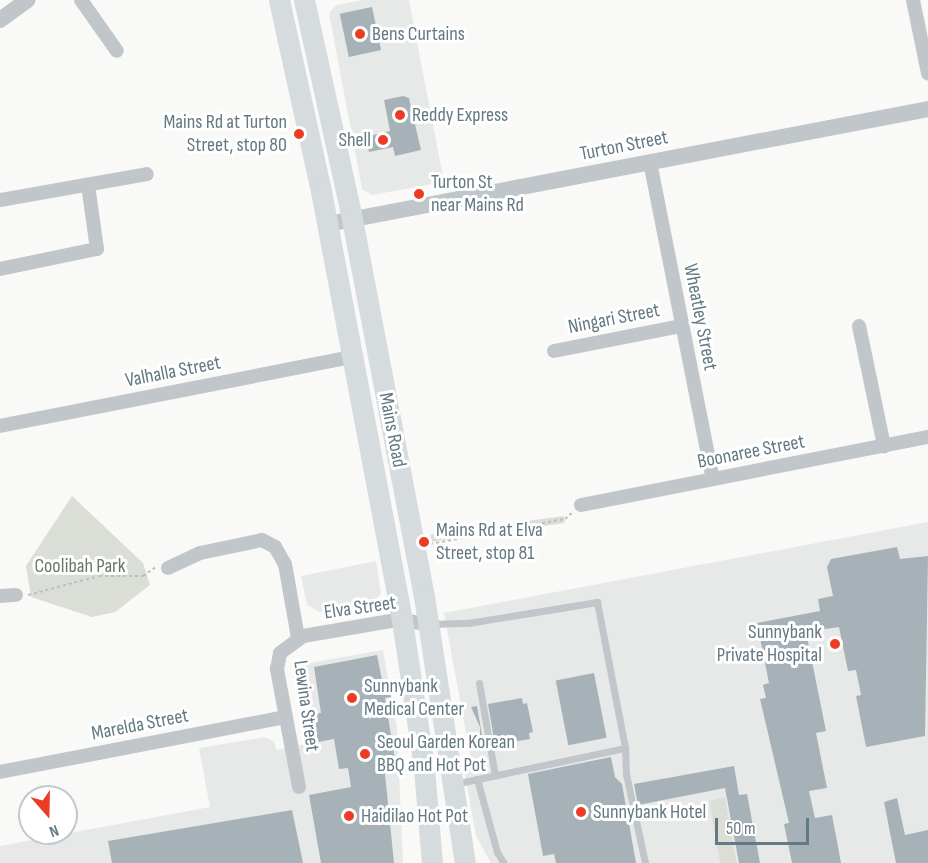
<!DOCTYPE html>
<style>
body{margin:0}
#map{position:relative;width:928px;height:863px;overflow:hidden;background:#f9f9f7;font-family:"Sofia Sans Condensed",sans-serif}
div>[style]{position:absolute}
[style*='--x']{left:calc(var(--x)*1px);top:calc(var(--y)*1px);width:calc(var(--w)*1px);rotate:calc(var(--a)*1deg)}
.built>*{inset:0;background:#e7e9e8}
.green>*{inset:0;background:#daded6;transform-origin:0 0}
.building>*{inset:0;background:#a6b2b7;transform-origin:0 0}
.path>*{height:2px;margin-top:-1px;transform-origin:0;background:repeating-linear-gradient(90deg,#babfc1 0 3px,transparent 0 6px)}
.service>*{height:7px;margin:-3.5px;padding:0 3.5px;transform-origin:3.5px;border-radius:3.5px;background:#c0c6c9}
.minor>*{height:14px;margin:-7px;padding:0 7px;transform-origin:7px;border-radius:7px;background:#c0c6c9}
.tertiary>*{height:16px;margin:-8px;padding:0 8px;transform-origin:8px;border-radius:8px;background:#c0c6c9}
.primary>*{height:21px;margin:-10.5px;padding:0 10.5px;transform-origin:10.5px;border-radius:10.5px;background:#d6dbde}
.dots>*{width:16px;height:16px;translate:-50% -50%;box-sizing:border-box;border:3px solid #fff;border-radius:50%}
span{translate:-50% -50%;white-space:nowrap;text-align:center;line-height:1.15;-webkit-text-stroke:6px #fff;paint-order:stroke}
.poi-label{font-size:20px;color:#637983}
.left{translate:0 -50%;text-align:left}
.right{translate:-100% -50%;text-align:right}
.street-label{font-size:20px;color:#637983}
.park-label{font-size:20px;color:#697a62}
.north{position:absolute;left:18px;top:785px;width:60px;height:60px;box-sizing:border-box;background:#fff;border:2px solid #c1c9cd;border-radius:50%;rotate:160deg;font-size:16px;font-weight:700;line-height:24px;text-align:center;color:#637983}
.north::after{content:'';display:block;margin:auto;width:21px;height:27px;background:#ec3d24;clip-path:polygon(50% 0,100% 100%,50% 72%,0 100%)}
.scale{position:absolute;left:715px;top:818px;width:94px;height:27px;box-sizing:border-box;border:3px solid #637983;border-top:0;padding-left:8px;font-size:18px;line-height:21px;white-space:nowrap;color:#637983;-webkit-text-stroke:4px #fff;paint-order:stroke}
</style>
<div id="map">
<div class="built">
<div style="clip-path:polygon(364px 0,409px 0,444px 182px,372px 195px,362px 189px,329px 13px,336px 5px)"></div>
<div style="clip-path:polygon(928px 522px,928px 863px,491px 863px,476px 836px,465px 774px,472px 766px,444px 613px)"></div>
<div style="clip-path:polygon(376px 561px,381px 594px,376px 600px,320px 612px,307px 605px,301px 576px)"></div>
<div style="clip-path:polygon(383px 650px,397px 728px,403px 863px,0 863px,0 846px,210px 807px,199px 748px,265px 737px,273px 741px,277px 750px,306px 744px,292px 666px)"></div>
</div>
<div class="green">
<div style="clip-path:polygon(72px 496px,143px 563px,150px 585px,115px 612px,92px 617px,31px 597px,26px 566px)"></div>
<div style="left:564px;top:516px;width:7px;height:135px;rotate:82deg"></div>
<div style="left:725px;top:798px;width:66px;height:16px;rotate:80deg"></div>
</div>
<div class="building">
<div style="left:372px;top:7px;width:44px;height:33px;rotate:78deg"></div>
<div style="clip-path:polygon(403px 96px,409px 98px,421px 150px,395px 156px,393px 147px,369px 152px,365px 137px,390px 131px,384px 100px)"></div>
<div style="clip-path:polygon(897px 547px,900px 559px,928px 556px,925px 736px,866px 747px,856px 696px,861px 695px,856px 670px,848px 671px,839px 627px,806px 632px,826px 731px,816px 733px,827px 788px,809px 791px,815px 818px,832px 815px,841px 863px,792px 863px,784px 824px,789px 823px,760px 699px,766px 698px,763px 685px,769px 683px,757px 623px,820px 611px,818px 599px,833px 596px,827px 567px,831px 559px)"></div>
<div style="clip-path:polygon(377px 655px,383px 685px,388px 684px,391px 697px,385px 698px,397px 772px,385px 774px,394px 863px,321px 863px,309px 795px,351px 787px,348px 768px,339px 769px,334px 739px,318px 742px,312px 714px,321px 713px,314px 667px)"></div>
<div style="left:594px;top:673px;width:66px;height:39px;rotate:79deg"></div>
<div style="clip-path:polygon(522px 698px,523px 704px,527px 703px,533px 732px,529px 733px,530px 739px,495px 745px,488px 704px)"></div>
<div style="clip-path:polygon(477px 706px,484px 747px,480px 748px,480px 727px,471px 707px)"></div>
<div style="clip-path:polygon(611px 757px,615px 777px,622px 784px,636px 863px,556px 863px,554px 854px,543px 856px,528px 774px)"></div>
<div style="clip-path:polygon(734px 766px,739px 795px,747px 794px,760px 863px,739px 863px,725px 788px,638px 805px,634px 784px)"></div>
<div style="clip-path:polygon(897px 798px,905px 835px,928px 830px,928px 863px,896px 863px,884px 802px)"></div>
<div style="clip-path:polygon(292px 810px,303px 863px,112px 863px,108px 841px)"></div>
</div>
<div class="path">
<div style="--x:430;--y:544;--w:137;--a:-10.5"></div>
<div style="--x:565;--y:519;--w:11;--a:-41"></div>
<div style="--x:28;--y:595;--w:73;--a:-15"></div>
<div style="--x:99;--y:576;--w:44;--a:0"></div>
<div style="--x:143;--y:576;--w:16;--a:-35"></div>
</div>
<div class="service">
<div style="--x:431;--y:624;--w:37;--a:-2"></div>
<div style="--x:468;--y:623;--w:131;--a:-9.2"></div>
<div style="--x:597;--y:602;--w:149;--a:79.1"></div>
<div style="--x:625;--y:748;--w:26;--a:88"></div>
<div style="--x:626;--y:774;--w:91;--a:77.9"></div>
<div style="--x:479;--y:683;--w:94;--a:80.2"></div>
<div style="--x:477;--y:779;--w:76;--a:74.7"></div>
<div style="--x:497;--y:852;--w:13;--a:58"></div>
<div style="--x:454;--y:784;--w:175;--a:-11.9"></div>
</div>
<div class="minor">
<div style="--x:81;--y:0;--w:62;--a:54.8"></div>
<div style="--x:913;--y:0;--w:75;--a:78.4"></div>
<div style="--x:650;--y:162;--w:323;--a:78.8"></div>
<div style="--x:0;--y:200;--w:149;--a:-10"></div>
<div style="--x:0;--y:269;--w:99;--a:-11.7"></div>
<div style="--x:97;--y:249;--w:65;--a:-98"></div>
<div style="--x:859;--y:326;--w:123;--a:78.2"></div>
<div style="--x:554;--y:351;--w:130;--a:-11.1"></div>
<div style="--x:0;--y:426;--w:360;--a:-11.1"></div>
<div style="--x:581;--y:505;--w:354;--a:-11.1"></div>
<div style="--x:168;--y:568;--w:35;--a:-25"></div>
<div style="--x:200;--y:553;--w:63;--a:-11.8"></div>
<div style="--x:262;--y:540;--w:15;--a:28"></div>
<div style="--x:275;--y:547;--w:20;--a:60"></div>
<div style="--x:285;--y:564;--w:75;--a:80"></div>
<div style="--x:0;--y:596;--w:16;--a:-4"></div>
<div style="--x:0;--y:772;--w:291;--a:-10.9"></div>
<div style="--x:299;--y:787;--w:120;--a:-100.6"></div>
<div style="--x:277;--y:669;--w:16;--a:-79"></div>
<div style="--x:280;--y:653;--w:29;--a:-36"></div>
<div style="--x:303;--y:636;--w:95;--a:-9.7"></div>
<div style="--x:397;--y:620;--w:31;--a:7"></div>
</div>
<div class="tertiary">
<div style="--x:0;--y:20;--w:34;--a:-36"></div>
<div style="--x:328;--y:224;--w:611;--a:-10.85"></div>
</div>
<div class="primary">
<div style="--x:279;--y:0;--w:196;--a:77.6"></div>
<div style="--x:321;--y:191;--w:437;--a:79.3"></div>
<div style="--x:402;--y:620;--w:150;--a:81.5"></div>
<div style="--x:424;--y:768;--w:95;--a:85.2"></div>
<div style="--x:304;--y:0;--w:224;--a:77.6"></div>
<div style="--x:352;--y:219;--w:384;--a:79.2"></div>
<div style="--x:424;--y:596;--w:270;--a:81.3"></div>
</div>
<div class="dots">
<div style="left:360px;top:34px;background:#ec3d24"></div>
<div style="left:400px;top:115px;background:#ec3d24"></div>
<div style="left:299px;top:134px;background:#ec3d24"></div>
<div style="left:383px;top:140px;background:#ec3d24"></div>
<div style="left:419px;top:194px;background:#ec3d24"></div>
<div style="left:424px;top:542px;background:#ec3d24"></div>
<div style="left:835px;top:644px;background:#ec3d24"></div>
<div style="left:352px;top:698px;background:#ec3d24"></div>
<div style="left:365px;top:754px;background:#ec3d24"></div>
<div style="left:581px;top:812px;background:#ec3d24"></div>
<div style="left:349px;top:816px;background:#ec3d24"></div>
</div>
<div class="poi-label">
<span class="left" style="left:372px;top:34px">Bens Curtains</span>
<span class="left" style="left:412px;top:115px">Reddy Express</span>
<span class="right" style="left:287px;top:134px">Mains Rd at Turton<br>Street, stop 80</span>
<span class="right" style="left:371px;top:140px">Shell</span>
<span class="left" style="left:431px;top:194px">Turton St<br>near Mains Rd</span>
<span class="left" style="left:436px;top:542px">Mains Rd at Elva<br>Street, stop 81</span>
<span class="right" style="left:822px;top:644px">Sunnybank<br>Private Hospital</span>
<span class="left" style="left:364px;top:698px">Sunnybank<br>Medical Center</span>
<span class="left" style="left:377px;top:754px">Seoul Garden Korean<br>BBQ and Hot Pot</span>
<span class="left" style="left:593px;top:812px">Sunnybank Hotel</span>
<span class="left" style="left:361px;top:816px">Haidilao Hot Pot</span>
</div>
<div class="street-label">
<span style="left:624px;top:146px;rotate:-11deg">Turton Street</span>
<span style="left:700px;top:317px;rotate:79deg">Wheatley Street</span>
<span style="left:614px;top:319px;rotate:-11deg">Ningari Street</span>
<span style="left:173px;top:372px;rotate:-11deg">Valhalla Street</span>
<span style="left:392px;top:430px;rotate:79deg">Mains Road</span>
<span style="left:751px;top:452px;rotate:-11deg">Boonaree Street</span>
<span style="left:360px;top:608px;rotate:-8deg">Elva Street</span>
<span style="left:306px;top:706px;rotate:82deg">Lewina Street</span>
<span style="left:140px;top:725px;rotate:-11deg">Marelda Street</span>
</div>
<div class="park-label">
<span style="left:80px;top:566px">Coolibah Park</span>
</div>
<div class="north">N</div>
<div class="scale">50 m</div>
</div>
